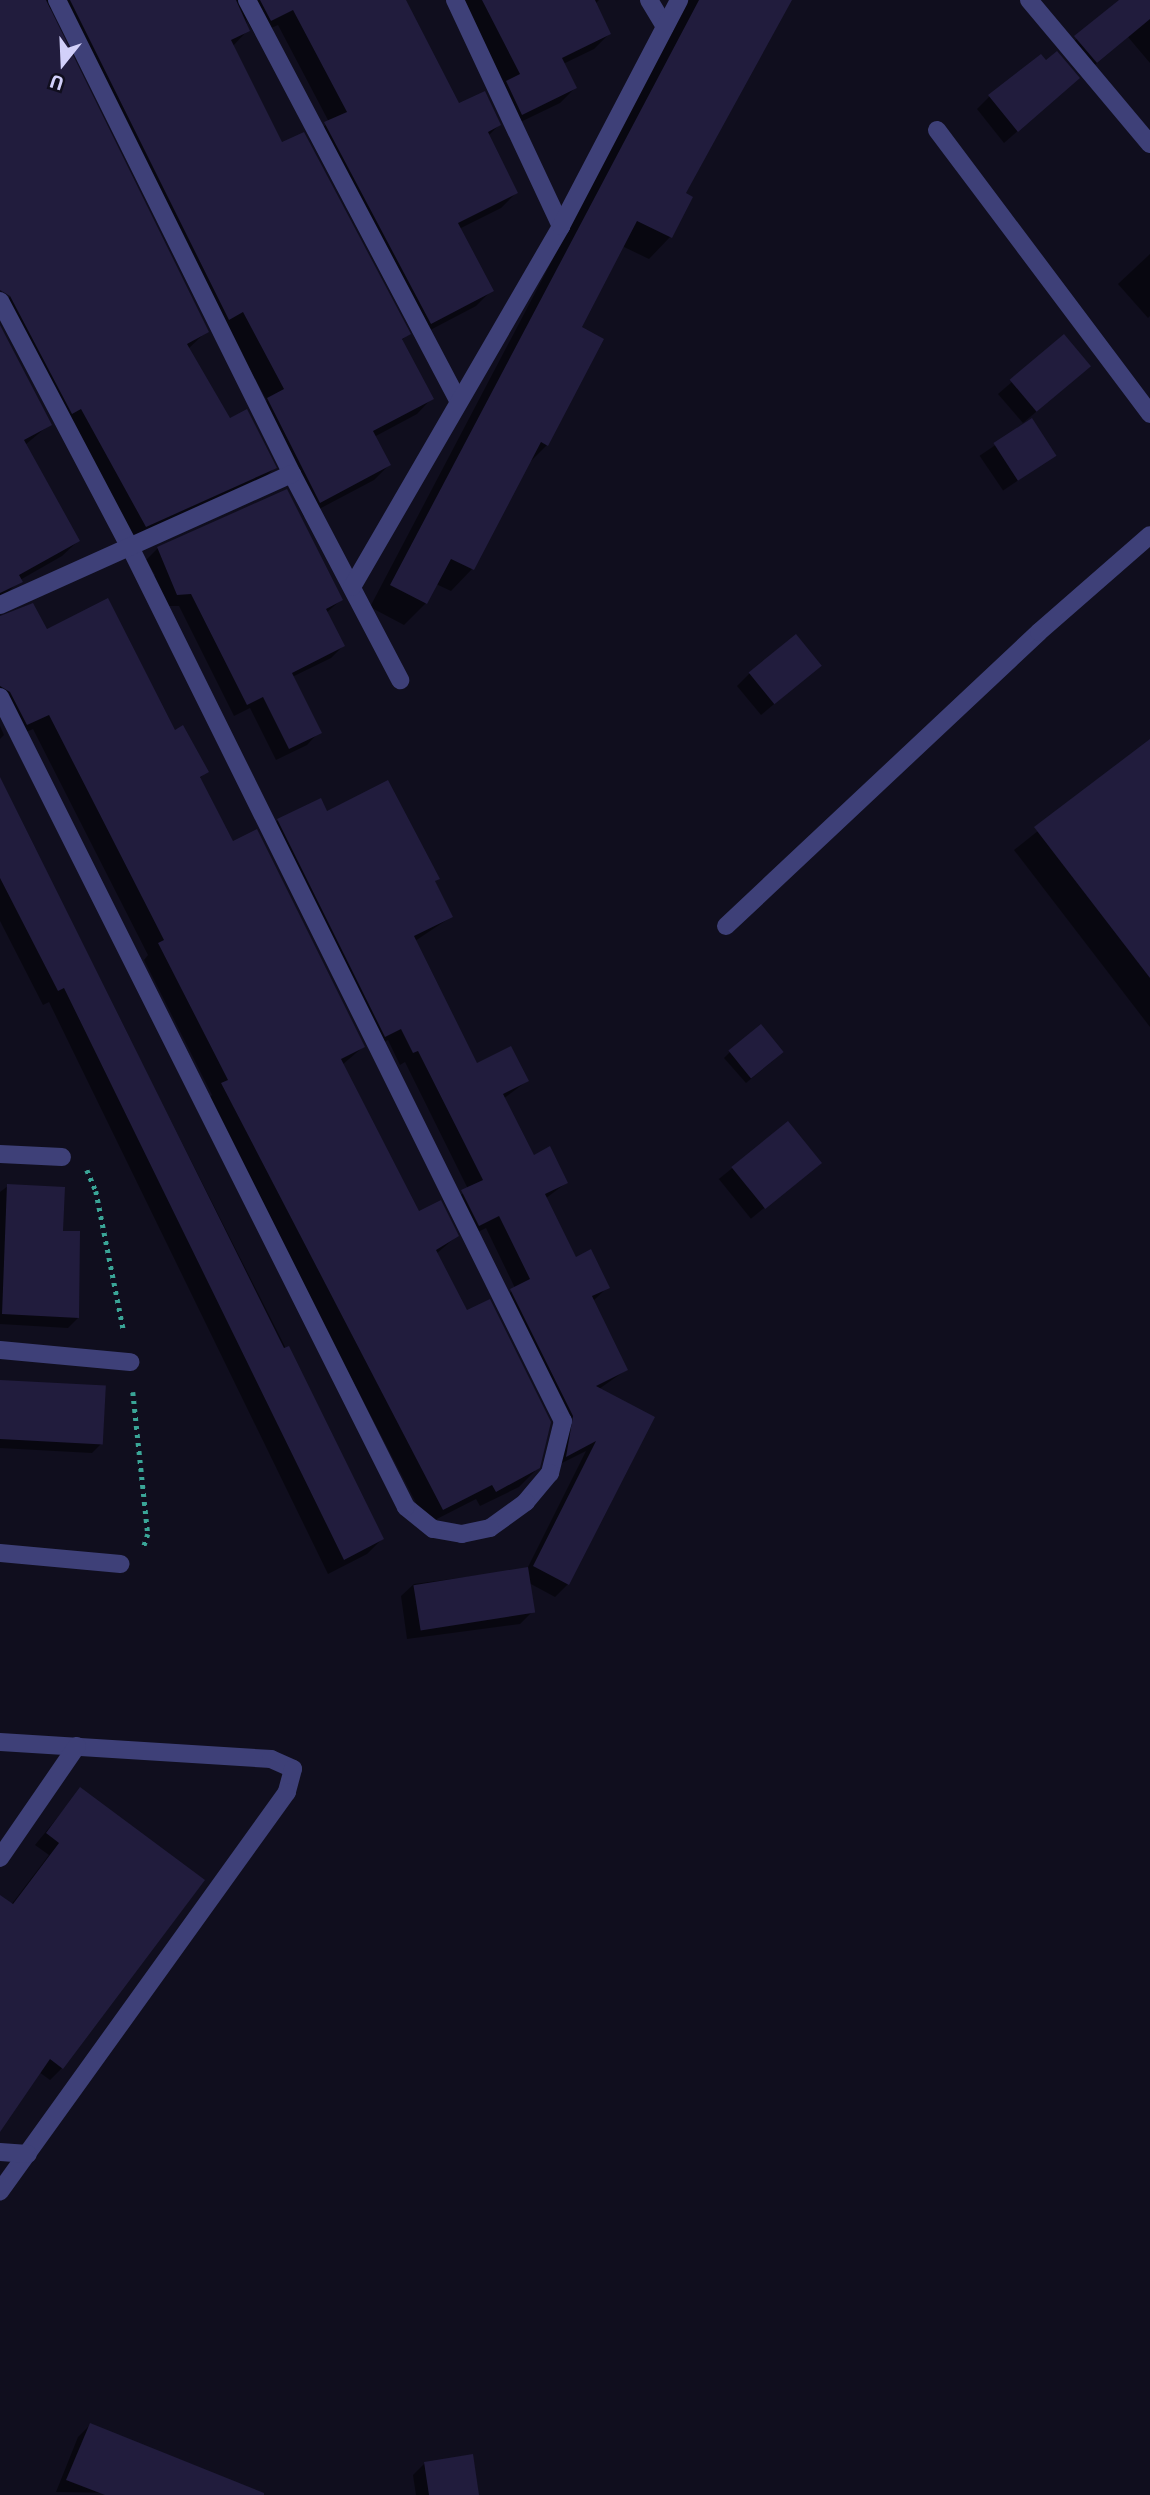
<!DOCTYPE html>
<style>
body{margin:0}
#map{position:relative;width:1150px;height:2495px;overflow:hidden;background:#100e1e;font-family:"Exo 2",sans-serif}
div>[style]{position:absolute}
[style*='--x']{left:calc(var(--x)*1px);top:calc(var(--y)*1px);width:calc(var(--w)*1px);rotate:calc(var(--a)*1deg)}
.shadow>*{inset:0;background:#0007;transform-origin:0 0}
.building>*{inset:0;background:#211c3d;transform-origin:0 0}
.path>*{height:4.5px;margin-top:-2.25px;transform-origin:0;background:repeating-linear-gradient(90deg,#3aa597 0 3.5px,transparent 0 8.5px)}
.lane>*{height:18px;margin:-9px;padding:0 9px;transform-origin:9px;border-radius:9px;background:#3e4078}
.street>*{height:18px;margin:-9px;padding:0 9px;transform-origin:9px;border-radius:9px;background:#3e4078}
span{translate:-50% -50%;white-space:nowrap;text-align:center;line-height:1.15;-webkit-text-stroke:7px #100e1e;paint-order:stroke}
.north{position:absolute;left:28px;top:28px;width:70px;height:70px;-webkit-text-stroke:5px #100e1e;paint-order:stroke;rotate:198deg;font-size:19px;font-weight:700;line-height:28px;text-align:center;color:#d2d0fa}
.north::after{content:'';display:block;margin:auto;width:24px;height:32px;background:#d2d0fa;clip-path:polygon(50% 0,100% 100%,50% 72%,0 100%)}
</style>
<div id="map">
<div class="shadow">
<div style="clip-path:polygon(0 0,404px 0,458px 106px,499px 125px,488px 136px,516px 193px,501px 208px,459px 229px,492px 290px,476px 306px,415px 338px,310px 139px,329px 122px,278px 25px,255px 35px,246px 19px,248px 30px,232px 47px,281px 145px,408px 334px,401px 341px,432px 398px,417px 414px,374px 437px,389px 465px,374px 480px,304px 517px,253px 415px,267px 401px,227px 327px,213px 335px,52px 10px,45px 5px,207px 331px,188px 349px,229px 421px,274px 468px,259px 484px,131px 541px,65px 423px,57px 428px,10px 339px,21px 327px,6px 300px,14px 293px,0 268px)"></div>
<div style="clip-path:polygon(459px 0,599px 0,595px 4px,609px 34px,594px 49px,563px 64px,575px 88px,560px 103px,506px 129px,491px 98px,503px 86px)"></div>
<div style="clip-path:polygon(689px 0,791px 0,684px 194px,670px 237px,649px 259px,622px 246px,580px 328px,547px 445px,527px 465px,472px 569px,451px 591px,436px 584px,426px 603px,404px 625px,370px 607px)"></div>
<div style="clip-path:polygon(1122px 0,1150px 0,1150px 63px,1128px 37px,1084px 74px,1064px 50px)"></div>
<div style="clip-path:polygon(1065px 90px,1004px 143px,977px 109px,990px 96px)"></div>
<div style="clip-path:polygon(1150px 254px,1150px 316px,1148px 318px,1118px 284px)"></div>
<div style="clip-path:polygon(0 337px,50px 424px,25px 445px,78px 541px,62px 556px,20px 580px,0 600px)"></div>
<div style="clip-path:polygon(1064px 337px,1076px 378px,1023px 423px,998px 394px)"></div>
<div style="left:1031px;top:421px;width:42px;height:62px;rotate:56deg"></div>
<div style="clip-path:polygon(158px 548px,341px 600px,326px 613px,343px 646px,331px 658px,292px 677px,319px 732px,307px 745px,276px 760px,250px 708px,234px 716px,179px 606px,165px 606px,151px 579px,155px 575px,146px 560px)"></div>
<div style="clip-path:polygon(0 616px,46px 631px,174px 732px,207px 771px,199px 779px,232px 843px,363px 1047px,342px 1065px,419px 1213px,457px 1236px,436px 1254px,535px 1471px,519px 1487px,480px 1506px,476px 1499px,427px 1524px,207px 1100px,212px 1095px,144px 960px,148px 955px,33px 729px,11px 739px,0 717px)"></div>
<div style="clip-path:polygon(819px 666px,761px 715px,737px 686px,750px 673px)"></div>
<div style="clip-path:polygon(0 726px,4px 735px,0 739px)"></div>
<div style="clip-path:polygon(1149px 742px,1150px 744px,1150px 1027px,1014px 850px)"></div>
<div style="clip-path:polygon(0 782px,382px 1539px,367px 1554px,328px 1574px,49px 1002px,43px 1005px,0 921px)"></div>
<div style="clip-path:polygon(326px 813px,438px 878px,433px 883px,451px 917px,415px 941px,477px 1065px,527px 1081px,503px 1099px,533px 1157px,566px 1183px,545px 1199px,575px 1259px,608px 1287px,593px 1301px,626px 1370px,599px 1389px,652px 1417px,568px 1584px,555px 1597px,529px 1583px,533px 1611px,520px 1624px,407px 1639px,401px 1596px,414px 1584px,527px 1569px,586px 1451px,554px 1467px,561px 1430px,498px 1303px,515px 1288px,486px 1228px,466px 1238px,450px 1204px,468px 1189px,405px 1062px,400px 1065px,388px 1040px,372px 1048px,266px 833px,278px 820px)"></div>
<div style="clip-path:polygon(730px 1052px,776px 1058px,746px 1083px,724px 1058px)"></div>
<div style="left:788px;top:1123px;width:51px;height:89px;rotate:51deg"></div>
<div style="clip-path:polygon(8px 1186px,61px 1233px,78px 1318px,68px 1328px,0 1324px,0 1192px)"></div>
<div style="clip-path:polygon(0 1381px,102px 1443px,92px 1453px,0 1448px)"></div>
<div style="clip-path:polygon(80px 1790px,62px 2068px,50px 2080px,39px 2072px,0 2129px,0 1910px,11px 1905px,49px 1855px,35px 1845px)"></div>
<div style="clip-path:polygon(90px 2425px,242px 2495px,56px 2492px,78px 2437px)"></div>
<div style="clip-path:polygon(425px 2463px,478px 2495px,416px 2495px,413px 2475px)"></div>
</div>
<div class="building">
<div style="clip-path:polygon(0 0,46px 0,209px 332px,187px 344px,230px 418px,247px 409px,277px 468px,146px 527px,81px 409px,72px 414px,10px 296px,0 290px)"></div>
<div style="clip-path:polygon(70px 0,236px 0,250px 31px,231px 40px,282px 142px,304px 132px,411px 334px,402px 339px,434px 399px,373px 431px,391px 465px,320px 503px,267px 398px,284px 389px,243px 312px,229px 320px)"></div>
<div style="clip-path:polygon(260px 0,406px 0,459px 103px,485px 91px,501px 125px,488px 132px,518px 193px,458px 223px,494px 291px,431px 324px,324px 122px,347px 112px,293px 10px,271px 21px)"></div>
<div style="clip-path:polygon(482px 0,595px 0,611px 34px,562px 58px,577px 88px,522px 115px,506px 81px,520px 74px)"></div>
<div style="clip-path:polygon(699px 0,792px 0,686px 193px,693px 197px,672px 238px,637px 221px,582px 327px,604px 339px,548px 446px,541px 442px,474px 570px,451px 559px,427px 604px,390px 585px)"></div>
<div style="clip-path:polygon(1119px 0,1150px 0,1150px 19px,1097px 63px,1074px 36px)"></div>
<div style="clip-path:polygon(1057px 51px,1080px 78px,1018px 132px,988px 95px,1041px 54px,1046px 60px)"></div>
<div style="clip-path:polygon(0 325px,52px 425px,24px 440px,80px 541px,19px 575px,23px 582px,0 593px)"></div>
<div style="left:1064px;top:334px;width:42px;height:71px;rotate:50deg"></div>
<div style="left:1032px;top:418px;width:45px;height:46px;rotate:57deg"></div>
<div style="clip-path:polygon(287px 489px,343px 600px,326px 609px,345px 646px,292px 673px,322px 733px,289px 749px,263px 697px,247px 705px,191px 594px,177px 595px,157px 547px)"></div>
<div style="clip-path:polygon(108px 598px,175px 730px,183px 725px,209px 772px,200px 777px,233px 841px,257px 829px,365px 1047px,341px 1059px,419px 1211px,441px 1200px,459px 1236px,436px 1250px,467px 1310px,490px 1299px,551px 1422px,540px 1468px,496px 1492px,492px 1485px,443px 1510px,221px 1083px,228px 1080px,158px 943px,164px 940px,49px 715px,27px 725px,10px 692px,0 686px,0 616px,33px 603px,47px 629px)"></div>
<div style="left:796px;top:634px;width:41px;height:61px;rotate:51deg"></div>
<div style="clip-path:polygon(1150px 739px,1150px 978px,1034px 827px)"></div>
<div style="clip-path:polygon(0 777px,284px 1348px,289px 1346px,384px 1539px,344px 1560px,64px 988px,58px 991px,0 878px)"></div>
<div style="clip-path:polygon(388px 780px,440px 879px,435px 881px,453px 917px,414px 936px,477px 1063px,511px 1046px,529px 1081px,503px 1094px,534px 1155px,550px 1146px,568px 1183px,545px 1194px,576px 1257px,591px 1249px,610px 1288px,592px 1296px,628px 1370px,596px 1386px,655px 1417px,569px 1585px,533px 1566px,596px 1441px,566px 1457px,573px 1416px,510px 1289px,530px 1279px,499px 1216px,479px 1226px,461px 1190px,483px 1180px,418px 1051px,413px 1053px,401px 1029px,385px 1037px,277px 819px,321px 798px,327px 811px)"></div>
<div style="left:761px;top:1024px;width:36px;height:42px;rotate:51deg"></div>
<div style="left:788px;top:1121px;width:54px;height:73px;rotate:51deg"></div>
<div style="clip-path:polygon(7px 1184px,65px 1187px,63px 1231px,80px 1231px,79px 1318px,2px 1314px)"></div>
<div style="left:0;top:1380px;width:106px;height:59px;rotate:3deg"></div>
<div style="left:528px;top:1567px;width:46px;height:116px;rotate:81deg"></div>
<div style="clip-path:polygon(80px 1787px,205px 1880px,63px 2069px,50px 2059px,0 2132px,0 1895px,13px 1904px,59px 1843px,46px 1833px)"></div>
<div style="clip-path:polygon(90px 2423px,264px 2493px,264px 2495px,105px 2495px,66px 2480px)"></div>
<div style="clip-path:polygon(473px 2454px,479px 2495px,429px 2495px,424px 2462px)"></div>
</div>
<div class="path">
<div style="--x:87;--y:1170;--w:23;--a:67"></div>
<div style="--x:96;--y:1191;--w:144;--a:78.8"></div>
<div style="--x:133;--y:1392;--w:143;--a:84"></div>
<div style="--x:148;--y:1534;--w:13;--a:108"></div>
</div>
<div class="lane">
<div style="--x:57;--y:0;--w:529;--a:63.63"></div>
<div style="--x:292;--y:474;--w:233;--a:62.3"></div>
<div style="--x:247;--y:0;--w:454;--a:62.2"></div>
<div style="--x:455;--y:0;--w:250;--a:64.9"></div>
<div style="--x:649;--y:0;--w:31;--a:59"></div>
<div style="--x:1029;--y:0;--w:188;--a:50"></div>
<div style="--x:937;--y:130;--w:355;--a:53.1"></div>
<div style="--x:0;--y:301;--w:280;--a:62.2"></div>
<div style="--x:131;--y:549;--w:973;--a:63.65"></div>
<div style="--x:563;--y:1421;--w:54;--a:104"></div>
<div style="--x:550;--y:1473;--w:38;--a:130"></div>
<div style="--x:526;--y:1502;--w:44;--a:144.2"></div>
<div style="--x:490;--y:1528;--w:29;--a:168"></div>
<div style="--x:462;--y:1534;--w:29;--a:-170"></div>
<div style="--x:433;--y:1529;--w:35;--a:-141"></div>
<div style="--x:406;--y:1507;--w:906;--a:-116.62"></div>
<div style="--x:352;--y:587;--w:417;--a:-59.9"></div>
<div style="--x:561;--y:226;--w:255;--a:-62.4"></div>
<div style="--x:0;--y:605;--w:320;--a:-24.2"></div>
<div style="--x:726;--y:926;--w:429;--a:-43.2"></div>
<div style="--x:1039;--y:632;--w:147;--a:-41.1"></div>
</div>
<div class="street">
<div style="--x:0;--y:1154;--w:62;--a:2.8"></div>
<div style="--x:0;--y:1350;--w:131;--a:5.3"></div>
<div style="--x:0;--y:1553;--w:121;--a:5.2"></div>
<div style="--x:0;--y:1742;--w:272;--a:3.6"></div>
<div style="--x:271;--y:1759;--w:24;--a:24"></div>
<div style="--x:293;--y:1769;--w:24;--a:105"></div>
<div style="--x:287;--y:1792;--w:492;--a:125.7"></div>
<div style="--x:0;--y:1858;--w:136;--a:-55.5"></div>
<div style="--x:0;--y:2152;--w:28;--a:4"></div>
</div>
<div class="north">U</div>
</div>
